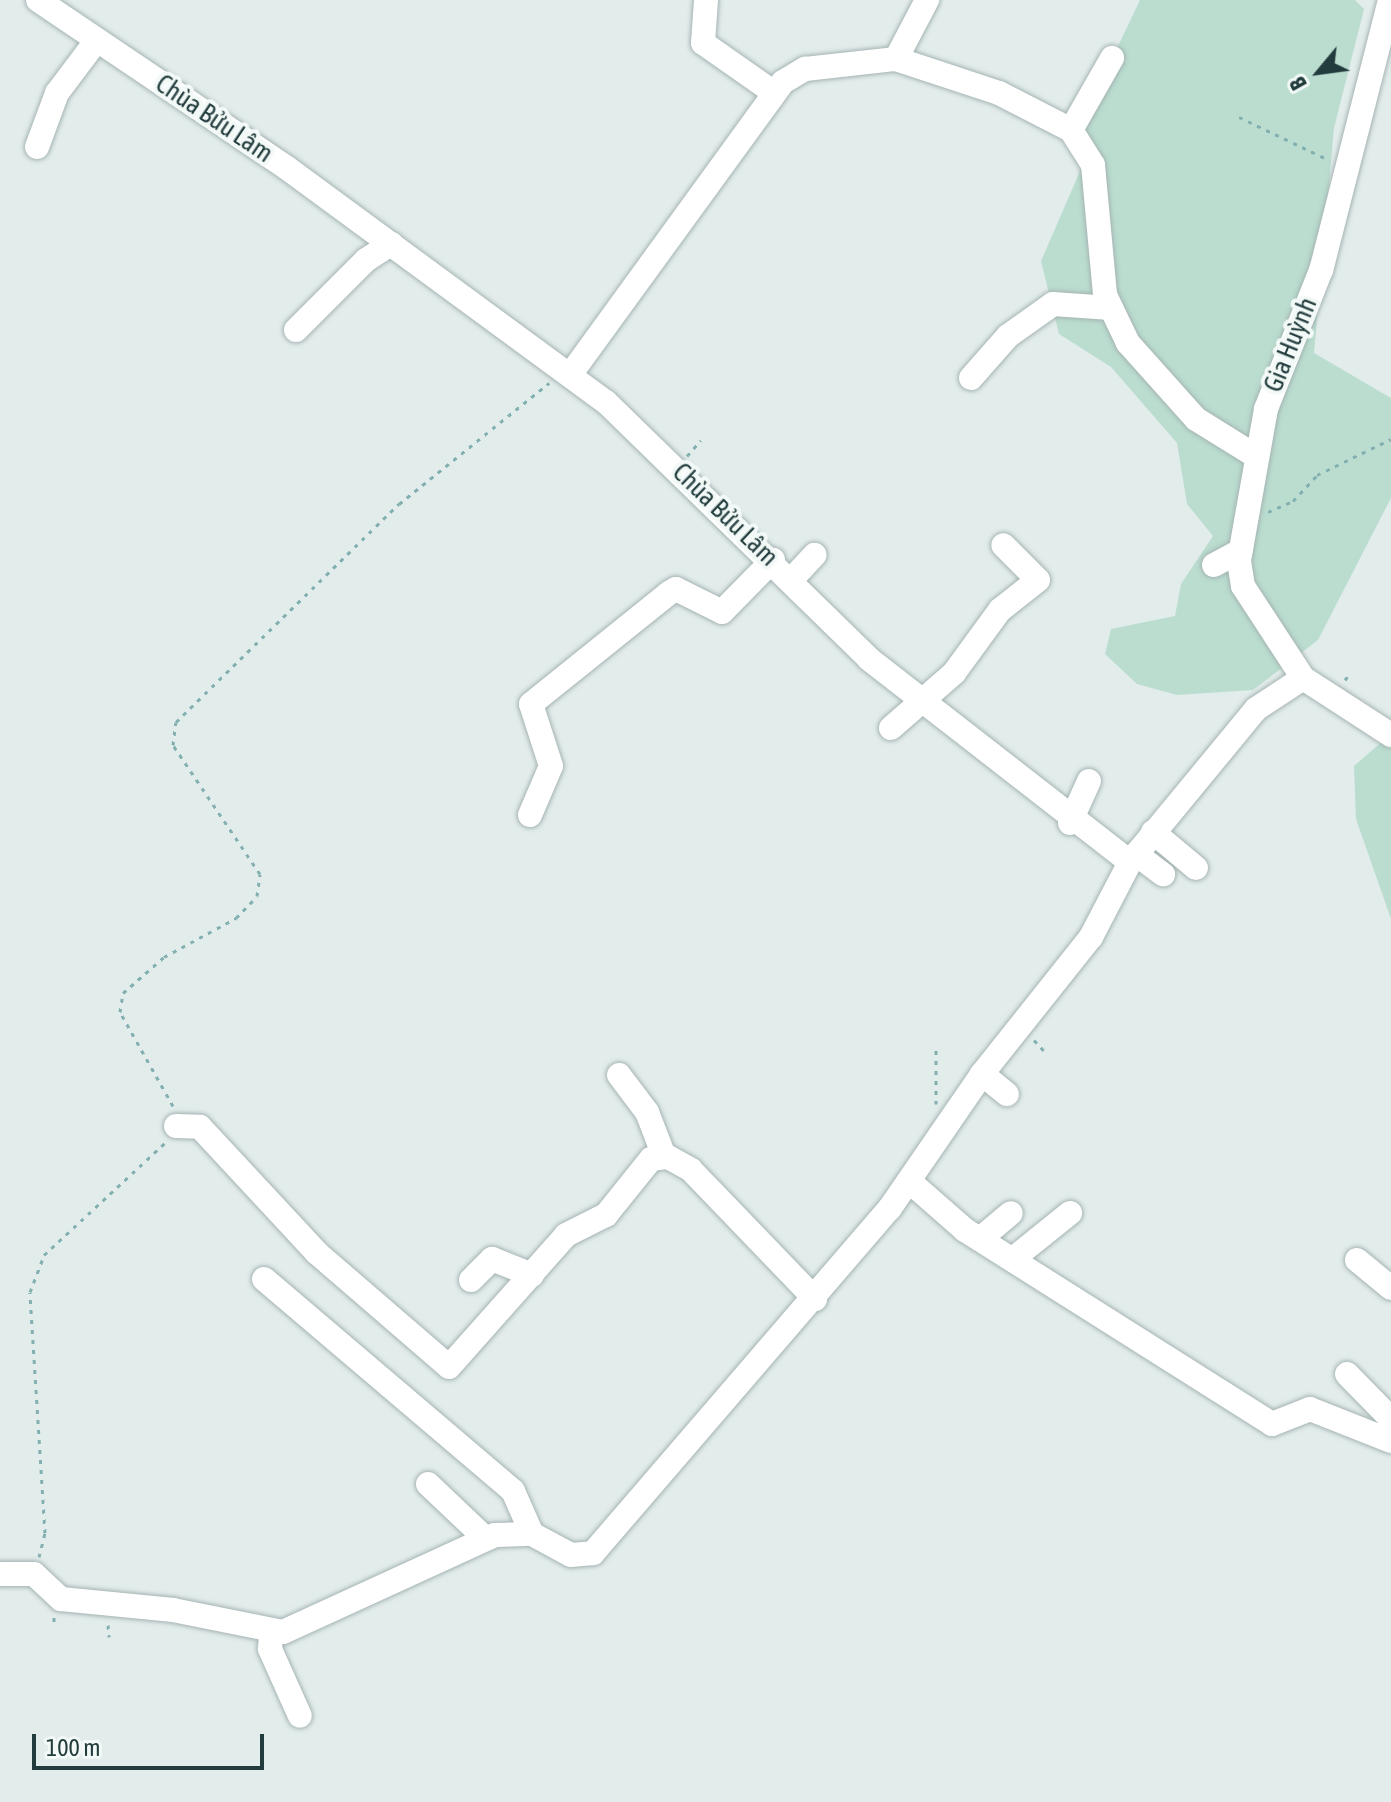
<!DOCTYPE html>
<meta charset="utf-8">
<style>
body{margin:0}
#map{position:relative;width:1391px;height:1802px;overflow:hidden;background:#e2eceb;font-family:"Asap Condensed",sans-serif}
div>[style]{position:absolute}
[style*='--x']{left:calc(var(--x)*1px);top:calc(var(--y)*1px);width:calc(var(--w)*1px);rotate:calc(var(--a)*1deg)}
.green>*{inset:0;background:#baddcf}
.path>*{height:3px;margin-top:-1.5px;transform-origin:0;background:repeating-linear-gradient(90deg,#82b0b0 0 4px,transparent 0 10px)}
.roads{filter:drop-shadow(0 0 2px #a5b4b3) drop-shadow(0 0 2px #a5b4b3)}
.minor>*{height:24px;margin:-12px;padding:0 12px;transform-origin:12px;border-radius:12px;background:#fff}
span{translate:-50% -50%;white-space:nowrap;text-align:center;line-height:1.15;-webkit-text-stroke:8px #f2f9f7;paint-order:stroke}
.street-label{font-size:26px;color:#223c3d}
.north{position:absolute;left:1279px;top:32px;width:80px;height:80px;-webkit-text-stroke:6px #f2f9f7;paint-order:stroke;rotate:241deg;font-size:22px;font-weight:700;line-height:32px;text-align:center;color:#223c3d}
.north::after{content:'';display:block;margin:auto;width:28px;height:36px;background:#223c3d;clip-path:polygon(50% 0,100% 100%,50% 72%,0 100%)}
.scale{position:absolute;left:32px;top:1734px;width:232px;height:36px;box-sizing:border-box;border:4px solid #223c3d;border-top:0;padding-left:10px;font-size:24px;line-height:28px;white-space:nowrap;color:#223c3d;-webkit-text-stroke:6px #f2f9f7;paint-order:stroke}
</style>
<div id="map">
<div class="green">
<div style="clip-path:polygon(1140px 0,1355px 0,1364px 9px,1334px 128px,1314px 353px,1391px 398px,1391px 498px,1318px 640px,1253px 690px,1177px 695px,1137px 684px,1105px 654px,1111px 629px,1175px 616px,1181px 584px,1213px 536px,1187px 504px,1177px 443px,1111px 367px,1059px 334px,1041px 261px,1081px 169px,1077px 132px)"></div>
<div style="clip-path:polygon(1391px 734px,1391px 919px,1356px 819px,1354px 766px)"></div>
</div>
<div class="path">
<div style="--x:1239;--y:117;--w:100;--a:25.5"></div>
<div style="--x:687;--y:456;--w:21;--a:-49"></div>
<div style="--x:1268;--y:512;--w:27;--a:-24"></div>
<div style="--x:1293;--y:501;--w:35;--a:-47"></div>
<div style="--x:1317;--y:475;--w:82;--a:-25.9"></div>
<div style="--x:1345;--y:680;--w:9;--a:-54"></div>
<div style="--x:1034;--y:1040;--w:16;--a:47"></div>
<div style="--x:936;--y:1104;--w:54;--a:-90"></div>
<div style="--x:173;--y:1106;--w:108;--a:-119.4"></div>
<div style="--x:120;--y:1012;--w:19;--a:-81"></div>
<div style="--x:123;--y:993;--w:55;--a:-41.3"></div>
<div style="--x:164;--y:957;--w:82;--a:-28.4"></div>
<div style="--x:236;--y:918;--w:30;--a:-46"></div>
<div style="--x:257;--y:896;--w:22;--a:-82"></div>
<div style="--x:260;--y:874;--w:156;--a:-124"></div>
<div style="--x:173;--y:745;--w:23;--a:-83"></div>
<div style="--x:176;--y:722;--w:312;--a:-44.4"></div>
<div style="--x:399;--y:504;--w:193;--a:-38.9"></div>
<div style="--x:39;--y:1557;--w:25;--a:-76"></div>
<div style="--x:45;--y:1533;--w:241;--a:-93.6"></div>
<div style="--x:30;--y:1292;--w:40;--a:-69"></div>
<div style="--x:44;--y:1255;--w:166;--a:-42.8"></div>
<div style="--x:54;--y:1617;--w:9;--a:90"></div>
<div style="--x:108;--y:1625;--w:12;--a:85"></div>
</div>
<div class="roads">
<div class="minor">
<div style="--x:38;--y:0;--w:300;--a:34"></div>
<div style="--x:287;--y:168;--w:396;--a:36.3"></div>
<div style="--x:606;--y:402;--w:368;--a:44.3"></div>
<div style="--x:869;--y:659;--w:331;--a:37.9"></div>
<div style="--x:1130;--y:862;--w:198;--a:-50.5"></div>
<div style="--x:1256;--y:709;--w:56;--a:-33.4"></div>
<div style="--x:706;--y:0;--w:43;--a:94"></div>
<div style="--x:703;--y:43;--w:85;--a:35"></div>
<div style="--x:1390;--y:0;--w:279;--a:104.3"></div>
<div style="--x:1321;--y:270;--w:149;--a:111.6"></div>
<div style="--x:1266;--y:409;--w:154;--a:100.1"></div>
<div style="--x:1239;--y:561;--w:25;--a:81"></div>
<div style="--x:1243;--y:586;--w:110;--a:56.9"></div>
<div style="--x:1303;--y:678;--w:105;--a:32.9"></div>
<div style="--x:896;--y:59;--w:108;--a:18.3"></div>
<div style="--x:999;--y:93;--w:81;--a:27.2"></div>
<div style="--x:1071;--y:130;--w:41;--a:57.8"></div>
<div style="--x:1093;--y:165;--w:131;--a:84.7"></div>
<div style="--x:1105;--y:295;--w:53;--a:64.4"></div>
<div style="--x:1128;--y:343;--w:102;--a:48.2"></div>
<div style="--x:1196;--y:419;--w:68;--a:31.8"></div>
<div style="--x:1071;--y:130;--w:83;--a:-60.3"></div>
<div style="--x:37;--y:147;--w:58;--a:-69.7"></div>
<div style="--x:57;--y:93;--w:66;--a:-53"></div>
<div style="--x:296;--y:330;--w:99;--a:-45"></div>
<div style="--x:366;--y:260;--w:30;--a:-33"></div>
<div style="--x:570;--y:375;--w:362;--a:-54"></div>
<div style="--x:783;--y:82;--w:26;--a:-31"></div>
<div style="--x:805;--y:69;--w:92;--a:-6.3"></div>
<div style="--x:896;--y:59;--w:67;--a:-62.3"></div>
<div style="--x:971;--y:378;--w:56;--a:-48.6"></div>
<div style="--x:1008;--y:336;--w:55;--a:-35.4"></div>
<div style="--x:1053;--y:304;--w:58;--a:3.9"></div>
<div style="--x:1214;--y:565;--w:30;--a:-28"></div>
<div style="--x:792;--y:579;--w:33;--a:-47"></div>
<div style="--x:891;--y:728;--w:84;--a:-41.1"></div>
<div style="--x:954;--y:673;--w:78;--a:-53.9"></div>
<div style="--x:1000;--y:610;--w:48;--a:-38.3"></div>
<div style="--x:1038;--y:580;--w:49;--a:-135"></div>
<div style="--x:530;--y:815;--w:53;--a:-66.8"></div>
<div style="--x:551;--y:766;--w:65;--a:-107.9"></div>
<div style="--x:531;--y:704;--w:177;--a:-38.8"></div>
<div style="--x:669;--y:593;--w:8;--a:-30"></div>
<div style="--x:676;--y:589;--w:51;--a:26.6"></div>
<div style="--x:722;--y:612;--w:73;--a:-45.6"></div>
<div style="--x:1070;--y:823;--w:46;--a:-65.7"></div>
<div style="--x:1153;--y:832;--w:56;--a:39.9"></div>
<div style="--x:1136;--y:854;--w:34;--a:37"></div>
<div style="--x:982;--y:1074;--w:32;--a:39"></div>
<div style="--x:619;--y:1075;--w:46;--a:52.9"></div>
<div style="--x:647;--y:1112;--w:47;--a:68.9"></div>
<div style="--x:176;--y:1126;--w:24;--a:2"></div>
<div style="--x:200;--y:1127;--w:172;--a:47.1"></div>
<div style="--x:317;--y:1253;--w:174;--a:40.8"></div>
<div style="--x:449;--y:1367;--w:176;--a:-48.4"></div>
<div style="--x:566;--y:1235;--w:45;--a:-26.6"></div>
<div style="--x:606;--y:1215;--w:72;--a:-51.2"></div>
<div style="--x:651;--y:1159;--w:17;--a:-7"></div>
<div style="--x:668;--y:1157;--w:26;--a:29"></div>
<div style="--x:691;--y:1170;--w:179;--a:46.1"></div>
<div style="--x:909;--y:1181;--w:74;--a:41.2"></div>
<div style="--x:965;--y:1230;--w:363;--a:32.3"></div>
<div style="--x:1272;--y:1424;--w:41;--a:-21.5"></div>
<div style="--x:1310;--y:1409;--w:87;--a:21.6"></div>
<div style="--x:980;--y:1239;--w:40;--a:-40"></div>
<div style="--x:1014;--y:1258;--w:72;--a:-38.8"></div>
<div style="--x:1357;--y:1260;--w:44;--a:39.5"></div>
<div style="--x:264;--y:1279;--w:327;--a:40.4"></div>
<div style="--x:513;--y:1491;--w:47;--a:66.2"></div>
<div style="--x:471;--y:1280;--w:30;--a:-45"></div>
<div style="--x:492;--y:1259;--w:43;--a:21.8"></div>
<div style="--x:1347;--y:1374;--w:63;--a:45.6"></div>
<div style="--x:428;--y:1484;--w:79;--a:43.5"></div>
<div style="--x:0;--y:1574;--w:34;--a:0"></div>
<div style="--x:34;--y:1574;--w:37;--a:43"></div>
<div style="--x:61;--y:1599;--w:113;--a:5.6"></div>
<div style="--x:173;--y:1610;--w:112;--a:11.3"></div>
<div style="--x:283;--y:1632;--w:233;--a:-24.6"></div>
<div style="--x:495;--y:1535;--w:37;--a:-2"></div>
<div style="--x:532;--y:1534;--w:44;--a:28.3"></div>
<div style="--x:571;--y:1555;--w:22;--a:-5"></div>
<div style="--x:593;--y:1553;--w:455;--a:-49.3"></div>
<div style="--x:890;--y:1208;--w:163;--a:-55.5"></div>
<div style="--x:982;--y:1074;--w:175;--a:-51.5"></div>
<div style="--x:1091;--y:937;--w:85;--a:-62.5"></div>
<div style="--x:271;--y:1632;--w:17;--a:93"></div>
<div style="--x:270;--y:1649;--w:73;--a:65.9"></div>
</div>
</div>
<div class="street-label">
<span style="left:214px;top:119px;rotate:34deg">Chùa Bửu Lâm</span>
<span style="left:1291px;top:345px;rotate:-68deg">Gia Huỳnh</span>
<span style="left:725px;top:515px;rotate:44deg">Chùa Bửu Lâm</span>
</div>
<div class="north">B</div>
<div class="scale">100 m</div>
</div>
